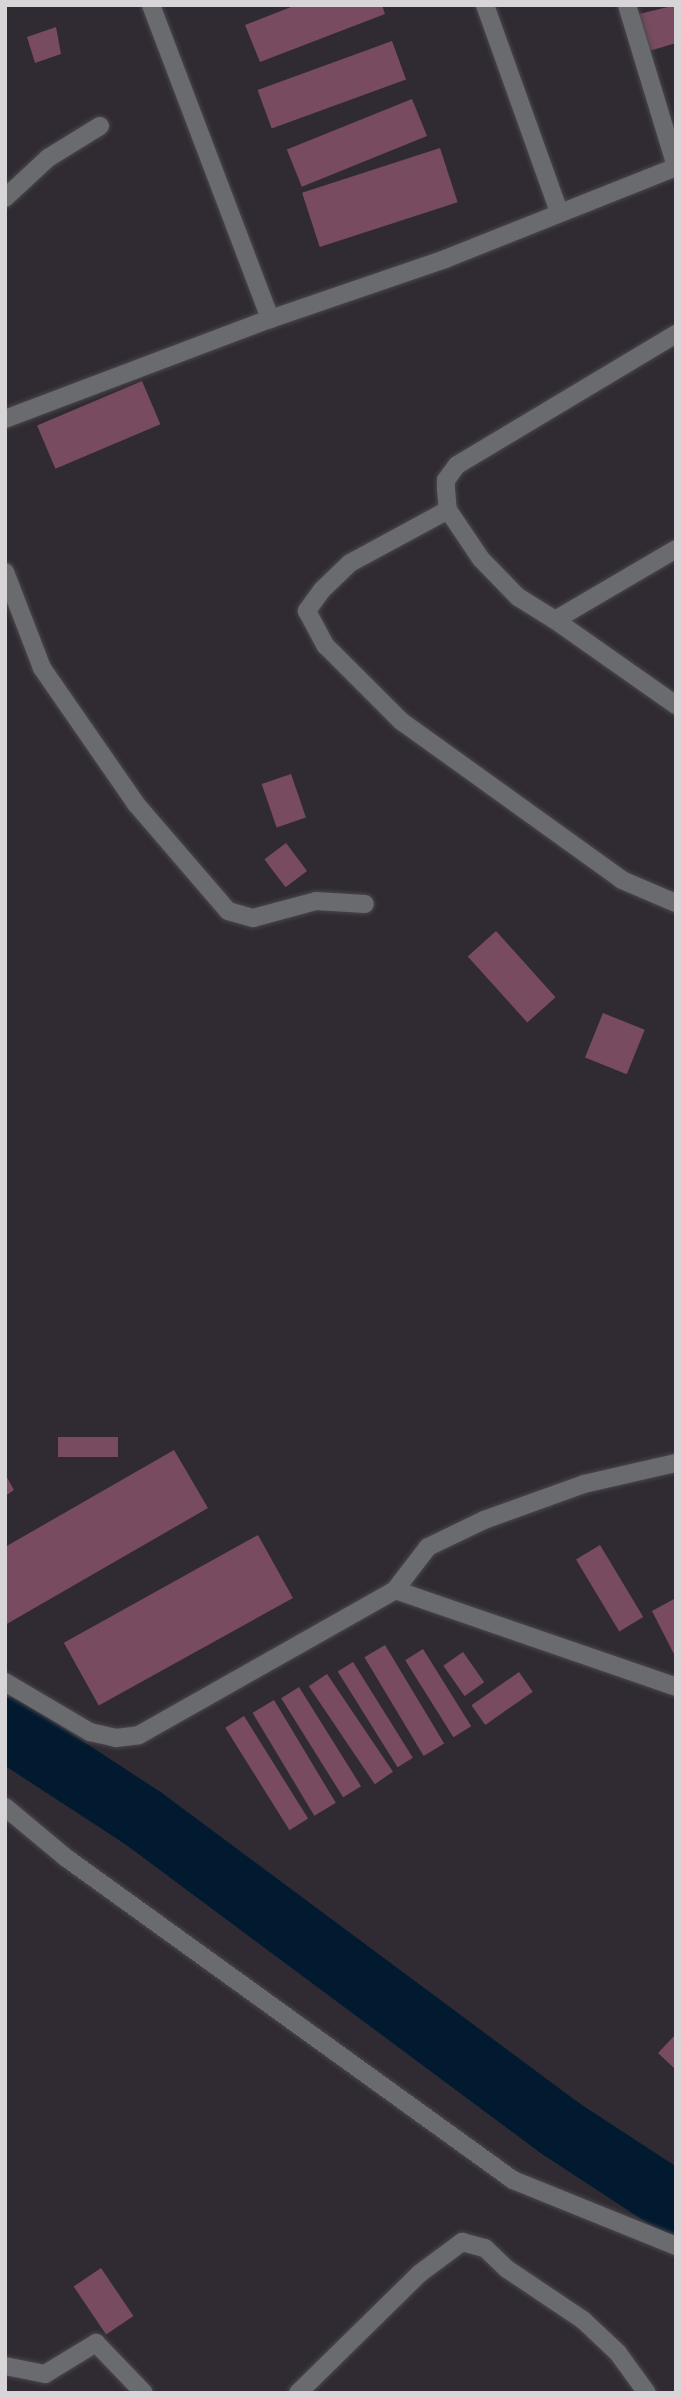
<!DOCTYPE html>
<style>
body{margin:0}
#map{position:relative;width:681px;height:2398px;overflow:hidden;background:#302b32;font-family:Signika,sans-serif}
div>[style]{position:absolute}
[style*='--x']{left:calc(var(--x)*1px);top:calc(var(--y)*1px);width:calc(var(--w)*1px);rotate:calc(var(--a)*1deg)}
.river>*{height:63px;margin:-31.5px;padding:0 31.5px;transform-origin:31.5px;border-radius:31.5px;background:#011a30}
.building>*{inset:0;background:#784b60;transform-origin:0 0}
.roads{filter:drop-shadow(0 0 2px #4b464d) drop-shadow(0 0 2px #4b464d)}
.minor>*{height:18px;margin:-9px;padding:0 9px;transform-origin:9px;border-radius:9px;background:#6a6b6f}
span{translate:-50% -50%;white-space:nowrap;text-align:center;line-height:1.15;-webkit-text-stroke:6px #171518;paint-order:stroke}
.frame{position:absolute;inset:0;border:7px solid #d8d5d9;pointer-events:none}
</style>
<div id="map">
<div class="river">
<div style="--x:5;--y:1728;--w:165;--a:33.1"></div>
<div style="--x:143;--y:1818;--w:520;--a:36.63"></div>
<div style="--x:560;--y:2128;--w:139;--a:33.2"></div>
</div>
<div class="building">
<div style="clip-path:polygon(296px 5px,382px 5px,385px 14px,260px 62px,245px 25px)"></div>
<div style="clip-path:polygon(676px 5px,676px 43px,646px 52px,635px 15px)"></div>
<div style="clip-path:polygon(56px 27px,61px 54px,35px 63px,27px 37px)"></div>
<div style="left:392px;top:41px;width:41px;height:143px;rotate:70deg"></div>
<div style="left:412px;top:99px;width:40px;height:135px;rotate:68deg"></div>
<div style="left:440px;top:148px;width:57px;height:145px;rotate:72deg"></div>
<div style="left:142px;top:381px;width:47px;height:114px;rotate:67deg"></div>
<div style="left:291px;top:774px;width:46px;height:31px;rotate:71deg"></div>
<div style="left:286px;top:843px;width:35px;height:27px;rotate:53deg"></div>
<div style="left:496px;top:931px;width:89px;height:38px;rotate:48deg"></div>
<div style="left:603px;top:1013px;width:45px;height:48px;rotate:22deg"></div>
<div style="left:58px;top:1437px;width:60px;height:20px"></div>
<div style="clip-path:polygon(174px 1450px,208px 1508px,5px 1625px,5px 1547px)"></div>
<div style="clip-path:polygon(5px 1474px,14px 1490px,5px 1496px)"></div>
<div style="left:258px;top:1535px;width:72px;height:222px;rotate:61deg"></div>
<div style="left:600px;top:1545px;width:84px;height:28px;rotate:59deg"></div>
<div style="clip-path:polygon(674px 1599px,676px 1602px,676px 1658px,652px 1611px)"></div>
<div style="left:385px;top:1645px;width:115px;height:24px;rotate:59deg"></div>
<div style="left:423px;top:1649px;width:91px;height:21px;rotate:58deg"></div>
<div style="left:463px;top:1652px;width:37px;height:24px;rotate:55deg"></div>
<div style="left:353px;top:1662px;width:113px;height:18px;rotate:58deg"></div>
<div style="left:519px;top:1672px;width:24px;height:58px;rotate:55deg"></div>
<div style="left:327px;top:1674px;width:118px;height:22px;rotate:56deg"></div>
<div style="left:299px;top:1687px;width:117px;height:21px;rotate:58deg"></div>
<div style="left:274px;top:1700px;width:120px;height:25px;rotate:59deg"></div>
<div style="left:244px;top:1716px;width:121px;height:22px;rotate:58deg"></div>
<div style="clip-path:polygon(676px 2034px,676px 2070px,658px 2053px)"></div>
<div style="left:101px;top:2268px;width:58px;height:33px;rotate:56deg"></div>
</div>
<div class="roads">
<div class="minor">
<div style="--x:151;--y:5;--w:336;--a:69.2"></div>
<div style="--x:485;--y:5;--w:220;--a:70.3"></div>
<div style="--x:627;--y:5;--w:168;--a:73.1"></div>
<div style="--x:5;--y:198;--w:59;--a:-42.9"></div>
<div style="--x:48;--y:158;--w:61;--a:-31.6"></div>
<div style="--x:676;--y:334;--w:255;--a:149.1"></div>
<div style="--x:457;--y:465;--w:19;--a:126"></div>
<div style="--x:446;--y:480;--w:9;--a:90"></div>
<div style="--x:446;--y:489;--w:21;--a:85"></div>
<div style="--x:448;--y:510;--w:59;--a:56"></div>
<div style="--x:481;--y:559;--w:53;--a:45.8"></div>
<div style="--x:518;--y:597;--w:44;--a:31.9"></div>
<div style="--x:555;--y:620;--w:140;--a:-30.4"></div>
<div style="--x:5;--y:419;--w:283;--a:-20.7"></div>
<div style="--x:270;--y:319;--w:185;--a:-18.9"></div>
<div style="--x:445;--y:259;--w:249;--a:-21.7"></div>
<div style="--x:448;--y:510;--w:111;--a:151.6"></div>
<div style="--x:350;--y:563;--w:39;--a:136"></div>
<div style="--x:322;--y:590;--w:26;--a:126"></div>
<div style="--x:307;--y:611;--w:40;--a:62"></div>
<div style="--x:326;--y:646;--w:106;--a:45"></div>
<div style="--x:401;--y:721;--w:272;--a:35.7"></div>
<div style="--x:622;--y:880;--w:59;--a:23.1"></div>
<div style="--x:5;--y:572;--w:103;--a:68.9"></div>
<div style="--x:42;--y:668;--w:165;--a:55.3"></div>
<div style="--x:136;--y:804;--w:141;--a:49.3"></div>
<div style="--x:228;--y:911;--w:26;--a:16"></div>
<div style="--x:253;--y:918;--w:65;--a:-15.1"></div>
<div style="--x:316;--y:901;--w:49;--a:3.5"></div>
<div style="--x:555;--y:620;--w:148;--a:35.1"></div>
<div style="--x:395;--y:1590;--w:54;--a:-52.5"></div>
<div style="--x:428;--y:1547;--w:62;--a:-25.7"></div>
<div style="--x:484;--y:1520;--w:106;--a:-19.8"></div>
<div style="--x:584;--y:1484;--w:94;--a:-12.9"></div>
<div style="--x:5;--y:1682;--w:99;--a:30.5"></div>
<div style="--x:90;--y:1732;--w:27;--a:13"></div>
<div style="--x:116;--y:1738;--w:23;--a:-7"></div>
<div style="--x:139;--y:1735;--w:294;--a:-29.5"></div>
<div style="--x:395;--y:1590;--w:297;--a:19"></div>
<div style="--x:5;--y:1807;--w:78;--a:39.8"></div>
<div style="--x:65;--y:1857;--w:552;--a:35.79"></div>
<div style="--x:513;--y:2180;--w:176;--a:22"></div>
<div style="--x:5;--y:2366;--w:41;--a:11.3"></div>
<div style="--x:45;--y:2374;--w:60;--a:-31.3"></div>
<div style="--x:96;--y:2343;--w:69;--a:46.2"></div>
<div style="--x:298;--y:2393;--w:170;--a:-44.5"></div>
<div style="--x:419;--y:2274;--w:54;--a:-36.7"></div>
<div style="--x:462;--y:2242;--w:24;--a:15"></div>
<div style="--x:485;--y:2248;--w:30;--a:44"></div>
<div style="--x:507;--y:2269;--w:92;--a:33.9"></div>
<div style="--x:583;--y:2320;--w:48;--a:43.3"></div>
<div style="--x:618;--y:2353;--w:49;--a:54.1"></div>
</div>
</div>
<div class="frame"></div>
</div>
